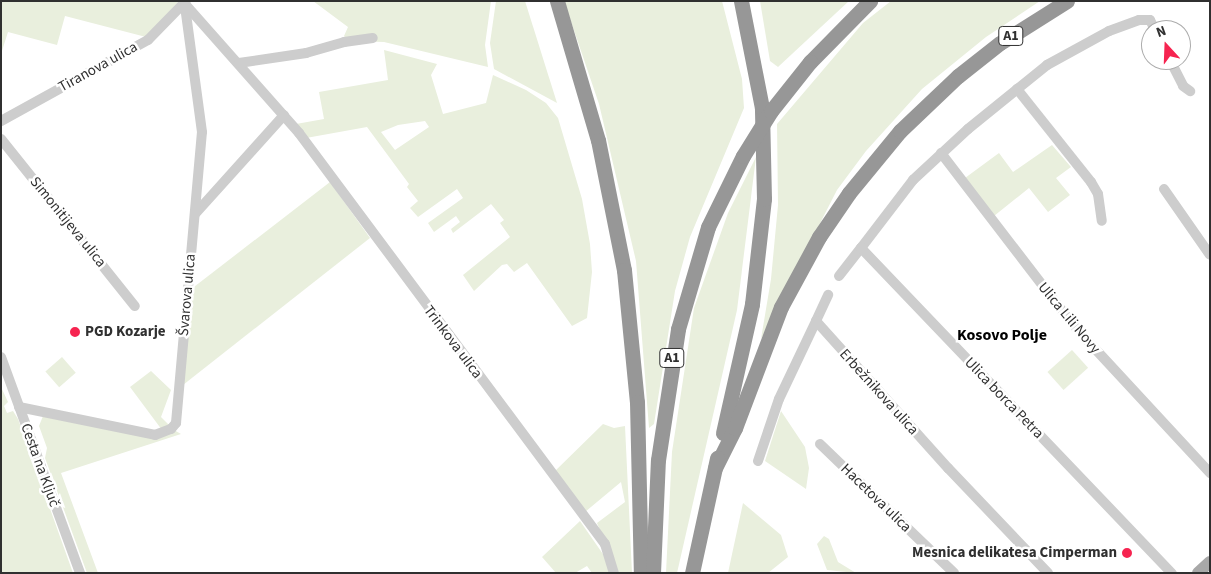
<!DOCTYPE html>
<meta charset="utf-8">
<style>
body{margin:0}
#map{position:relative;width:1211px;height:574px;overflow:hidden;background:#fff;font-family:"Source Sans 3",sans-serif}
div>[style]{position:absolute}
[style*='--x']{left:calc(var(--x)*1px);top:calc(var(--y)*1px);width:calc(var(--w)*1px);rotate:calc(var(--a)*1deg)}
.green>*{inset:0;background:#e9efdd;transform-origin:0 0}
.minor>*{height:10px;margin:-5px;padding:0 5px;transform-origin:5px;border-radius:5px;background:#cdcdcd}
.major>*{height:12px;margin:-6px;padding:0 6px;transform-origin:6px;border-radius:6px;background:#a8a8a8}
.highway>*{height:15px;margin:-7.5px;padding:0 7.5px;transform-origin:7.5px;border-radius:7.5px;background:#979797}
.highway-bridge>*{height:15px;margin:-7.5px;padding:0 7.5px;transform-origin:7.5px;border-radius:7.5px;background:#979797}
.dots>*{width:14px;height:14px;translate:-50% -50%;box-sizing:border-box;border:2px solid #fff;border-radius:50%}
span{translate:-50% -50%;white-space:nowrap;text-align:center;line-height:1.15;-webkit-text-stroke:5px #fff;paint-order:stroke}
.shield-label span{padding:1px 4px;background:#fff;border:1px solid;border-radius:4px;-webkit-text-stroke-width:0}
.shield-label{font-size:14px;color:#303030;font-weight:700}
.street-label{font-size:15px;color:#303030}
.poi-label{font-size:15px;color:#303030;font-weight:700}
.left{translate:0 -50%;text-align:left}
.right{translate:-100% -50%;text-align:right}
.neighbourhood-label{font-size:16px;color:#000;font-weight:700}
.frame{position:absolute;inset:0;border:2px solid #303030;pointer-events:none}
.north{position:absolute;left:1141px;top:20px;width:50px;height:50px;box-sizing:border-box;background:#fff;border:1px solid #acacac;border-radius:50%;rotate:340deg;font-size:14px;font-weight:700;line-height:20px;text-align:center;color:#303030}
.north::after{content:'';display:block;margin:auto;width:18px;height:22px;background:#f62450;clip-path:polygon(50% 0,100% 100%,50% 72%,0 100%)}
</style>
<div id="map">
<div class="green">
<div style="clip-path:polygon(1px 1px,179px 1px,146px 37px,65px 16px,57px 45px,8px 32px,1px 54px)"></div>
<div style="clip-path:polygon(313px 1px,491px 1px,485px 45px,488px 67px,384px 42px,348px 41px,344px 36px,348px 27px)"></div>
<div style="clip-path:polygon(496px 1px,525px 1px,557px 103px,494px 69px,490px 43px)"></div>
<div style="clip-path:polygon(564px 1px,722px 1px,742px 79px,744px 108px,690px 237px,675px 291px,654px 424px,649px 428px,636px 261px,599px 104px)"></div>
<div style="clip-path:polygon(760px 1px,849px 1px,778px 67px,770px 61px)"></div>
<div style="clip-path:polygon(891px 1px,1040px 1px,986px 37px,922px 89px,866px 151px,837px 190px,761px 339px,771px 279px,778px 205px,777px 124px,863px 23px)"></div>
<div style="clip-path:polygon(evenodd,384px 50px,437px 64px,431px 75px,443px 114px,486px 103px,493px 75px,526px 90px,546px 103px,558px 118px,582px 199px,590px 244px,592px 272px,587px 318px,572px 326px,527px 263px,514px 272px,507px 264px,502px 265px,474px 291px,463px 275px,510px 237px,500px 223px,504px 220px,491px 204px,453px 233px,451px 229px,460px 222px,456px 216px,434px 232px,428px 223px,463px 198px,457px 189px,418px 217px,410px 208px,418px 201px,407px 187px,409px 184px,367px 127px,306px 138px,296px 124px,324px 119px,319px 92px,388px 80px,384px 50px,425px 121px,429px 127px,395px 150px,381px 132px,398px 125px,425px 121px)"></div>
<div style="clip-path:polygon(1052px 145px,1071px 167px,1056px 178px,1070px 195px,1048px 212px,1029px 188px,994px 216px,965px 178px,999px 153px,1013px 172px)"></div>
<div style="clip-path:polygon(756px 157px,737px 310px,677px 573px,666px 573px,672px 452px,694px 308px,728px 213px)"></div>
<div style="clip-path:polygon(330px 182px,370px 238px,183px 385px,190px 290px)"></div>
<div style="left:1072px;top:350px;width:24px;height:33px;rotate:48deg"></div>
<div style="left:62px;top:357px;width:21px;height:22px;rotate:49deg"></div>
<div style="clip-path:polygon(151px 371px,171px 390px,161px 417px,169px 425px,162px 430px,130px 387px)"></div>
<div style="clip-path:polygon(1px 387px,8px 402px,4px 406px,7px 413px,13px 411px,18px 419px,73px 573px,1px 573px)"></div>
<div style="clip-path:polygon(781px 411px,805px 447px,809px 468px,806px 489px,765px 461px)"></div>
<div style="clip-path:polygon(43px 416px,152px 438px,174px 430px,181px 434px,61px 473px,98px 573px,87px 573px,45px 458px,47px 448px,39px 426px)"></div>
<div style="clip-path:polygon(603px 424px,614px 428px,625px 426px,632px 573px,618px 573px,597px 523px,625px 502px,621px 482px,585px 512px,553px 473px)"></div>
<div style="clip-path:polygon(743px 503px,781px 535px,788px 557px,768px 573px,728px 573px)"></div>
<div style="clip-path:polygon(580px 521px,605px 557px,611px 573px,592px 573px,587px 566px,575px 573px,556px 573px,542px 557px)"></div>
<div style="clip-path:polygon(824px 536px,829px 539px,838px 562px,856px 573px,827px 570px,817px 544px)"></div>
</div>
<div class="minor">
<div style="--x:185;--y:4;--w:172;--a:48.5"></div>
<div style="--x:299;--y:133;--w:512;--a:53.33"></div>
<div style="--x:605;--y:544;--w:30;--a:73"></div>
<div style="--x:1170;--y:60;--w:29;--a:63"></div>
<div style="--x:1183;--y:86;--w:9;--a:36"></div>
<div style="--x:239;--y:63;--w:68;--a:-8.5"></div>
<div style="--x:306;--y:53;--w:40;--a:-16"></div>
<div style="--x:344;--y:42;--w:29;--a:-8"></div>
<div style="--x:1017;--y:89;--w:119;--a:51.5"></div>
<div style="--x:1091;--y:182;--w:14;--a:60"></div>
<div style="--x:1098;--y:194;--w:27;--a:82"></div>
<div style="--x:1;--y:121;--w:168;--a:-28.9"></div>
<div style="--x:148;--y:40;--w:54;--a:-45.7"></div>
<div style="--x:1;--y:139;--w:214;--a:51.3"></div>
<div style="--x:941;--y:153;--w:217;--a:52.5"></div>
<div style="--x:1073;--y:325;--w:202;--a:47.2"></div>
<div style="--x:1164;--y:189;--w:80;--a:55.1"></div>
<div style="--x:195;--y:214;--w:133;--a:-48"></div>
<div style="--x:861;--y:248;--w:86;--a:-52.6"></div>
<div style="--x:913;--y:180;--w:75;--a:-42.8"></div>
<div style="--x:968;--y:129;--w:102;--a:-39"></div>
<div style="--x:1047;--y:65;--w:71;--a:-28.7"></div>
<div style="--x:1109;--y:31;--w:32;--a:-20"></div>
<div style="--x:1139;--y:20;--w:11;--a:0"></div>
<div style="--x:1150;--y:20;--w:11;--a:63"></div>
<div style="--x:839;--y:276;--w:36;--a:-52"></div>
<div style="--x:861;--y:248;--w:450;--a:46.3"></div>
<div style="--x:816;--y:321;--w:29;--a:-65"></div>
<div style="--x:1;--y:357;--w:230;--a:69.9"></div>
<div style="--x:19;--y:407;--w:139;--a:11.6"></div>
<div style="--x:155;--y:435;--w:17;--a:-21"></div>
<div style="--x:171;--y:429;--w:8;--a:-50"></div>
<div style="--x:176;--y:423;--w:292;--a:-84.9"></div>
<div style="--x:202;--y:132;--w:127;--a:-97.7"></div>
<div style="--x:820;--y:444;--w:186;--a:43.9"></div>
<div style="--x:758;--y:461;--w:65;--a:-71.3"></div>
<div style="--x:779;--y:399;--w:86;--a:-64.6"></div>
<div style="--x:816;--y:321;--w:198;--a:48.1"></div>
<div style="--x:948;--y:468;--w:145;--a:46.4"></div>
</div>
<div class="major">
<div style="--x:1198;--y:573;--w:16;--a:-43"></div>
</div>
<div class="highway">
<div style="--x:557;--y:1;--w:145;--a:73.6"></div>
<div style="--x:598;--y:140;--w:133;--a:78.7"></div>
<div style="--x:624;--y:270;--w:133;--a:84.4"></div>
<div style="--x:637;--y:402;--w:171;--a:88.7"></div>
<div style="--x:810;--y:62;--w:86;--a:-45.5"></div>
<div style="--x:723;--y:433;--w:132;--a:-77.3"></div>
<div style="--x:752;--y:304;--w:106;--a:-83.5"></div>
<div style="--x:764;--y:199;--w:91;--a:-91.3"></div>
<div style="--x:762;--y:108;--w:109;--a:-101.1"></div>
<div style="--x:715;--y:468;--w:45;--a:-63.4"></div>
<div style="--x:735;--y:428;--w:129;--a:-69.2"></div>
<div style="--x:781;--y:307;--w:80;--a:-61.5"></div>
<div style="--x:819;--y:237;--w:53;--a:-55.7"></div>
<div style="--x:849;--y:193;--w:80;--a:-50.6"></div>
<div style="--x:900;--y:131;--w:80;--a:-43.5"></div>
<div style="--x:958;--y:76;--w:53;--a:-38.2"></div>
<div style="--x:1000;--y:43;--w:79;--a:-32.1"></div>
<div style="--x:653;--y:573;--w:113;--a:-87.5"></div>
<div style="--x:658;--y:460;--w:133;--a:-81.3"></div>
<div style="--x:678;--y:329;--w:106;--a:-73.6"></div>
<div style="--x:708;--y:227;--w:79;--a:-63.8"></div>
<div style="--x:692;--y:573;--w:118;--a:-77.7"></div>
</div>
<div class="highway-bridge">
<div style="--x:743;--y:156;--w:53;--a:-58.1"></div>
<div style="--x:771;--y:111;--w:63;--a:-51.5"></div>
</div>
<div class="dots">
<div style="left:75px;top:332px;background:#f62450"></div>
<div style="left:1127px;top:553px;background:#f62450"></div>
</div>
<div class="shield-label">
<span style="left:1011px;top:36px">A1</span>
<span style="left:672px;top:358px">A1</span>
</div>
<div class="street-label">
<span style="left:98px;top:67px;rotate:-29deg">Tiranova ulica</span>
<span style="left:68px;top:222px;rotate:51deg">Simonitijeva ulica</span>
<span style="left:187px;top:295px;rotate:-85deg">Švarova ulica</span>
<span style="left:1069px;top:318px;rotate:50deg">Ulica Lili Novy</span>
<span style="left:453px;top:342px;rotate:53deg">Trinkova ulica</span>
<span style="left:879px;top:392px;rotate:48deg">Erbežnikova ulica</span>
<span style="left:1004px;top:398px;rotate:46deg">Ulica borca Petra</span>
<span style="left:40px;top:465px;rotate:70deg">Cesta na Ključ</span>
<span style="left:876px;top:498px;rotate:44deg">Hacetova ulica</span>
</div>
<div class="poi-label">
<span class="left" style="left:85px;top:332px">PGD Kozarje</span>
<span class="right" style="left:1117px;top:553px">Mesnica delikatesa Cimperman</span>
</div>
<div class="neighbourhood-label">
<span style="left:1002px;top:335px">Kosovo Polje</span>
</div>
<div class="frame"></div>
<div class="north">N</div>
</div>
